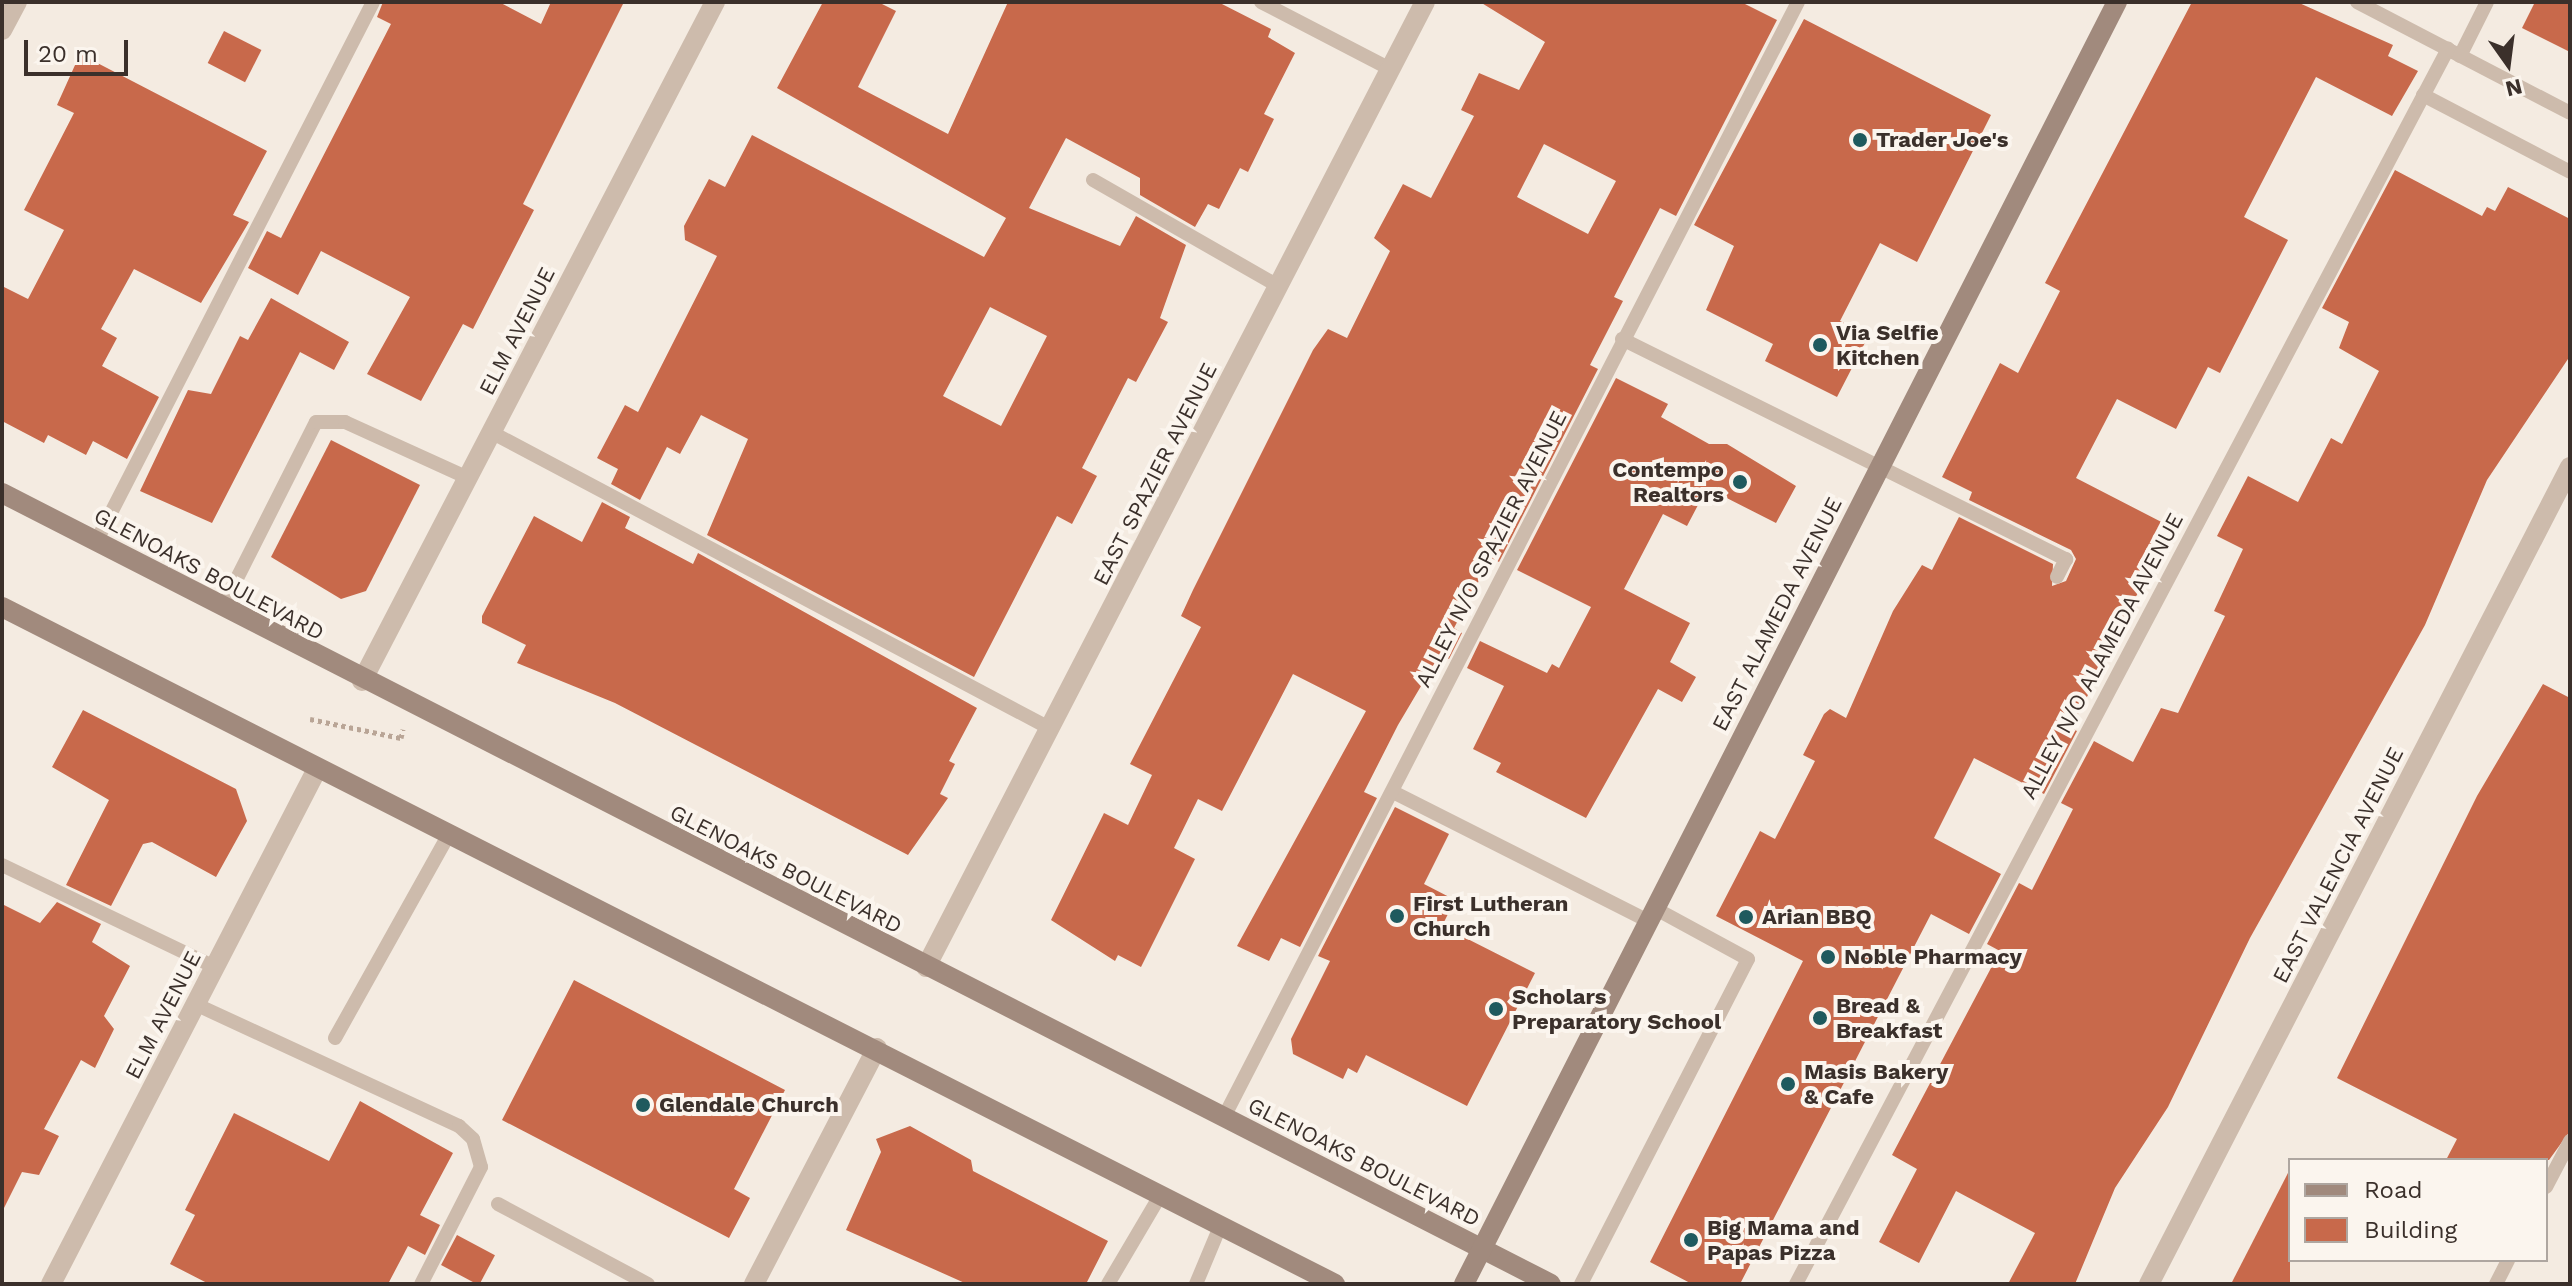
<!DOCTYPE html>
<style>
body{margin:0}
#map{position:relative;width:2572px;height:1286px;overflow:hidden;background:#f4ebe1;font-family:"Work Sans",sans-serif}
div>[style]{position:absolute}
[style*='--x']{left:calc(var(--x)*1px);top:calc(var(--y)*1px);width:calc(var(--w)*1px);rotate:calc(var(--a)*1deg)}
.building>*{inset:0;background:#c8694b;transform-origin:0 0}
.path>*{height:5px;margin-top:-2.5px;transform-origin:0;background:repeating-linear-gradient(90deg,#b9a596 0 4px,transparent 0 8px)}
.service>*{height:14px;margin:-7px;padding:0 7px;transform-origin:7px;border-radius:7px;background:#cdbbac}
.minor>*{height:20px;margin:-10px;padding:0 10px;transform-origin:10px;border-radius:10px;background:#cdbbac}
.secondary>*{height:20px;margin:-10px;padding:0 10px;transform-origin:10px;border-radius:10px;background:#a18a7d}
.dots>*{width:22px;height:22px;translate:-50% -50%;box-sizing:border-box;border:4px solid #fbf5ee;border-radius:50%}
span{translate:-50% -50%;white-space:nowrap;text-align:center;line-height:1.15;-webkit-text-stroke:8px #fbf5ee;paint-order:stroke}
.poi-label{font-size:22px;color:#3b302b;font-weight:700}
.left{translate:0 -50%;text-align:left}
.right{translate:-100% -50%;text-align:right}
.street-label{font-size:22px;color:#3b302b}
.frame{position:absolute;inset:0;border:4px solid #3b302b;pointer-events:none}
.legend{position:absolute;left:2288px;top:1158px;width:260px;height:104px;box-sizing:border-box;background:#fbf5ee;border:2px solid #aea6a0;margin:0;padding:10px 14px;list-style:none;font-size:24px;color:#3b302b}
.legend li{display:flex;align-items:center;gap:16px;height:40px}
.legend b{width:40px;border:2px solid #aea6a0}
.north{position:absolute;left:2468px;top:24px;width:80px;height:80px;-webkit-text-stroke:6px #fbf5ee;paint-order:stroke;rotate:166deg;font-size:22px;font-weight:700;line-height:32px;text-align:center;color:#3b302b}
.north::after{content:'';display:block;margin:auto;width:28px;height:36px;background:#3b302b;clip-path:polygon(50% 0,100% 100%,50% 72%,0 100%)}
.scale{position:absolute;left:24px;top:40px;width:104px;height:36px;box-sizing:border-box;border:4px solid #3b302b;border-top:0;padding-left:10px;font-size:24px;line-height:28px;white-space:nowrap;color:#3b302b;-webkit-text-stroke:6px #fbf5ee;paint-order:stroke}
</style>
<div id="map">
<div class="building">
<div style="clip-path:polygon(383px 2px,499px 2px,541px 24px,551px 2px,624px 2px,523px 204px,534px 210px,473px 329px,463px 324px,421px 401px,367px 374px,410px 297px,321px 251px,298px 295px,248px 268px,267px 231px,281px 238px,391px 24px,377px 17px)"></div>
<div style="clip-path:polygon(evenodd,823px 2px,878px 2px,896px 11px,858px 87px,948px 134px,1008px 2px,1218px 2px,1271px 29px,1268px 37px,1295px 53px,1264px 114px,1274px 119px,1248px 172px,1240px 168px,1219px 209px,1208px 204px,1195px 227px,1140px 195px,1140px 178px,1066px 138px,1029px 208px,1120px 246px,1136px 216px,1186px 245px,1160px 318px,1168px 322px,1136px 382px,1128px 378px,1082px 468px,1097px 476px,1072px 524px,1057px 516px,974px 677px,707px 535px,748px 439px,701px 415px,680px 454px,667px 447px,640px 500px,611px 484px,618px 469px,597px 458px,625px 405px,638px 412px,717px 256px,685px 240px,684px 226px,709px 179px,725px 187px,752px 135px,984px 257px,1006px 218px,777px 88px,823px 2px,990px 307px,1047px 336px,1001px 426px,943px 396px,990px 307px)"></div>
<div style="clip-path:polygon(evenodd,1480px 2px,1741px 2px,1777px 20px,1676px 216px,1660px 208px,1614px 297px,1623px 301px,1590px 365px,1598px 369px,1499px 562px,1491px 558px,1454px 628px,1462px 633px,1449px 659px,1440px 654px,1398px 725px,1364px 792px,1377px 798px,1300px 947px,1281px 938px,1269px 961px,1237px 946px,1366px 711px,1293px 674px,1222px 811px,1198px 799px,1174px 848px,1195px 859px,1141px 967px,1118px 955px,1115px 961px,1051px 920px,1104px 813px,1128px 825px,1152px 775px,1130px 764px,1201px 627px,1181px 616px,1193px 590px,1313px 350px,1328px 329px,1347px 338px,1390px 251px,1374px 238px,1403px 184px,1431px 198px,1474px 116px,1461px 110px,1479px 73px,1519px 90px,1545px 42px,1480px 2px,1544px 144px,1616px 181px,1588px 234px,1517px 197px,1544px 144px)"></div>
<div style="clip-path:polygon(2192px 2px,2297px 2px,2393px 45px,2388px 56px,2418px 71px,2392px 116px,2316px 77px,2244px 217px,2288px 240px,2220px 373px,2208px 367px,2176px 429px,2117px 399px,2076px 478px,2175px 529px,2101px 657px,2106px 660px,2071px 728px,2077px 731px,2044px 794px,1974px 758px,1934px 838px,2001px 874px,1969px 934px,1931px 914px,1740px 1284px,1692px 1284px,1650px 1262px,1803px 961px,1716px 916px,1760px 831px,1775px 839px,1815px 761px,1803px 755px,1824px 714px,1830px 709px,1846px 718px,1893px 611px,1922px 565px,1932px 570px,1959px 517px,2053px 564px,2052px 586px,2066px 581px,2076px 559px,2071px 550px,1969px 500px,1972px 492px,1942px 477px,2000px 363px,2018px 373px,2060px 291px,2045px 283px)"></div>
<div style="clip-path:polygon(2535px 2px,2570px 2px,2570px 52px,2522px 28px)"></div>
<div style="clip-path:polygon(1804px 19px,1991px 115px,1917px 262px,1880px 243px,1840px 321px,1869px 335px,1837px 397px,1765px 361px,1773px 344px,1706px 310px,1734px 246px,1694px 225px)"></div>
<div style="left:224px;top:31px;width:42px;height:36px;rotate:27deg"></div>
<div style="clip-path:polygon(80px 54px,267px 151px,233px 215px,249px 222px,201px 303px,134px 269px,101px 329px,117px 338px,102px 366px,159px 397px,127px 459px,93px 441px,86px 455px,48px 435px,44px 443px,2px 421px,2px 286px,28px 299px,64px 230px,24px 210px,74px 113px,57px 105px)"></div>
<div style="clip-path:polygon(2395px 170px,2482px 216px,2487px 207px,2495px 211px,2508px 187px,2570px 219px,2570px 356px,2487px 480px,2425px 625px,2250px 938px,2168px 1107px,2115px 1188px,2075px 1284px,2008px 1284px,2035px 1233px,1956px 1191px,1919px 1263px,1879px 1242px,1917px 1169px,1892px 1155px,2000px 951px,1987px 944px,2019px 883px,2032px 890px,2073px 809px,2061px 803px,2094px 741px,2133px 762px,2161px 708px,2178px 713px,2225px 616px,2214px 611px,2243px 549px,2217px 536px,2248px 476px,2298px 502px,2331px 438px,2342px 444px,2379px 371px,2339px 348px,2349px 322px,2322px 308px)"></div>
<div style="clip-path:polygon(271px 298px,349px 342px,334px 370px,300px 352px,212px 523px,140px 491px,188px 390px,211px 394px,240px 336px,248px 340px)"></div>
<div style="clip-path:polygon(1616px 378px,1668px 404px,1661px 417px,1709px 444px,1727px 444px,1796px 486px,1776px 523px,1707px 488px,1687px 526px,1663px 514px,1624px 589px,1690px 623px,1670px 662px,1696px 677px,1682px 702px,1658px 689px,1586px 818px,1496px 772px,1501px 763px,1473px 749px,1504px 686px,1467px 668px,1480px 641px,1547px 673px,1552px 664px,1559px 668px,1591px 607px,1517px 570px)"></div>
<div style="clip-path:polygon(331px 440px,420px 485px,366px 591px,341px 599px,271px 557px)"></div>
<div style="clip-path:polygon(602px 502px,630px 517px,625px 528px,693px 564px,698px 553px,977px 708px,949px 761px,955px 764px,940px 794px,948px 798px,908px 855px,615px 703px,517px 663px,526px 645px,482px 623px,482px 616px,534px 516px,582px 542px)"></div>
<div style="clip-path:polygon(2543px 684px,2570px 698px,2570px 1131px,2549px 1160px,2446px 1160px,2457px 1139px,2337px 1078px,2477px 796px)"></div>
<div style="clip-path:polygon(83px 710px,236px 789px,247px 821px,216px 877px,152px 842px,143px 844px,111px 906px,66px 885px,109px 800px,52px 767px)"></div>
<div style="clip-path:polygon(1395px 807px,1449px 834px,1424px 884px,1455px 900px,1442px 926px,1535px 973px,1467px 1106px,1366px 1055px,1357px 1073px,1348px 1068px,1343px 1079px,1293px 1054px,1291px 1039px,1330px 961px,1318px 956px)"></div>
<div style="clip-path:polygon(57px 902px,101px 924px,92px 942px,130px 966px,104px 1016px,114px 1029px,95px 1068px,81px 1060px,44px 1129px,59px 1136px,39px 1175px,22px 1172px,2px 1212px,2px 904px,40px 923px)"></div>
<div style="clip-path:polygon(574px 980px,785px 1090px,734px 1189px,750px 1198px,729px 1238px,502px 1120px)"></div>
<div style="clip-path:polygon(360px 1101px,453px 1153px,420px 1215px,440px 1225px,425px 1255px,408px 1246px,388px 1284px,209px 1284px,170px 1264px,195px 1215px,185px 1210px,234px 1113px,329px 1161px)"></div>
<div style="clip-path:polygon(910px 1126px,971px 1160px,973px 1171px,1108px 1241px,1086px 1284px,967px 1284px,846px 1230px,881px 1152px,876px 1139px)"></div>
<div style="clip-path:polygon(2290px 1169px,2290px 1284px,2231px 1284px)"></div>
<div style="left:457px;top:1235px;width:43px;height:34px;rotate:28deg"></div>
</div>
<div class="path">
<div style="--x:310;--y:719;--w:93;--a:11.8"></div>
<div style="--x:401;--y:738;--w:9;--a:-77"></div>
</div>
<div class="service">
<div style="--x:1261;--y:2;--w:145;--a:27.4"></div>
<div style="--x:2357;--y:2;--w:240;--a:27.5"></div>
<div style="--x:2460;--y:56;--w:60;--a:-63.4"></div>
<div style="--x:2423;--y:95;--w:166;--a:27.6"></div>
<div style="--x:1093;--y:180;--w:213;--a:29.8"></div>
<div style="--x:1622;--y:339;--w:496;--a:26.4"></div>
<div style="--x:2066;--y:559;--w:20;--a:117"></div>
<div style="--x:491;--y:432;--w:634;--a:27.94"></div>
<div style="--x:96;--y:542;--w:607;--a:-62.84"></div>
<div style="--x:222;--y:608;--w:208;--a:-63.2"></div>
<div style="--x:316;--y:422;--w:29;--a:0"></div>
<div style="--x:345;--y:422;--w:135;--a:24.5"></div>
<div style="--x:1393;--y:792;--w:286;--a:26.8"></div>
<div style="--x:2;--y:865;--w:236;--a:25.6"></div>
<div style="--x:195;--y:1004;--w:291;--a:24.8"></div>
<div style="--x:459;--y:1126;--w:19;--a:43"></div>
<div style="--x:473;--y:1139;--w:29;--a:74"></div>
<div style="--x:481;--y:1167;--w:131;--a:117.1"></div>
<div style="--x:335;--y:1038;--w:234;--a:-60.8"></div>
<div style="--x:1224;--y:1117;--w:1254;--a:-62.76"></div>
<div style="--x:2546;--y:1187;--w:52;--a:-62.4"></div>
<div style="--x:498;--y:1204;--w:170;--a:28.1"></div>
<div style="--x:1108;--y:1284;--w:99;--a:-59.5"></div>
<div style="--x:1196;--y:1284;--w:60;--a:-67.3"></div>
<div style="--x:1581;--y:1284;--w:365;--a:-62.8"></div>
<div style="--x:1748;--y:959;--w:107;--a:-151.5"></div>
<div style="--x:1796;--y:1284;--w:1397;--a:-62.17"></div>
<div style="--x:2496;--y:1284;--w:27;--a:-63"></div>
</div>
<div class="minor">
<div style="--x:2;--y:30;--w:32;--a:-62"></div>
<div style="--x:362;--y:681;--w:765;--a:-62.53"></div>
<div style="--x:926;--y:967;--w:1086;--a:-62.66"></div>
<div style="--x:51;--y:1284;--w:580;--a:-62.68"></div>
<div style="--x:754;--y:1284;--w:266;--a:-62.5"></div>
<div style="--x:2149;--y:1284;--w:919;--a:-62.74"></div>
</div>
<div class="secondary">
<div style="--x:2;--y:493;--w:1739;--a:27.05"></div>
<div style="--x:2;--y:607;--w:1495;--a:26.92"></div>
<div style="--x:1464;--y:1284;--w:1439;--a:-63.01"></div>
</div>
<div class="dots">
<div style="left:1860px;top:140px;background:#1f5a5e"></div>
<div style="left:1820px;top:345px;background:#1f5a5e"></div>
<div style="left:1740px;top:482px;background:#1f5a5e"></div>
<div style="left:1397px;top:916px;background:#1f5a5e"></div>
<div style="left:1746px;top:917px;background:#1f5a5e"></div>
<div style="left:1828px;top:957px;background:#1f5a5e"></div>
<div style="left:1496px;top:1009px;background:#1f5a5e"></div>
<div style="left:1820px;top:1018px;background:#1f5a5e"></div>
<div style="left:1788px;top:1084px;background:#1f5a5e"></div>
<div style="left:643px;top:1105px;background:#1f5a5e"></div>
<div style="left:1691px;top:1240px;background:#1f5a5e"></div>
</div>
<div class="poi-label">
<span class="left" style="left:1876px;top:140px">Trader Joe's</span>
<span class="left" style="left:1836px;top:345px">Via Selfie<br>Kitchen</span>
<span class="right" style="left:1724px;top:482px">Contempo<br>Realtors</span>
<span class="left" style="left:1413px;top:916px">First Lutheran<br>Church</span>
<span class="left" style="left:1762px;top:917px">Arian BBQ</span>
<span class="left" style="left:1844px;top:957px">Noble Pharmacy</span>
<span class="left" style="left:1512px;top:1009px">Scholars<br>Preparatory School</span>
<span class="left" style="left:1836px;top:1018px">Bread &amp;<br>Breakfast</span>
<span class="left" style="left:1804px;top:1084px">Masis Bakery<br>&amp; Cafe</span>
<span class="left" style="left:659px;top:1105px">Glendale Church</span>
<span class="left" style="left:1707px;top:1240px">Big Mama and<br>Papas Pizza</span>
</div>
<div class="street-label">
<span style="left:517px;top:331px;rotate:-63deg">ELM AVENUE</span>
<span style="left:1155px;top:474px;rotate:-63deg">EAST SPAZIER AVENUE</span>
<span style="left:1491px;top:549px;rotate:-63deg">ALLEY N/O SPAZIER AVENUE</span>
<span style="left:209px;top:574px;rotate:28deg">GLENOAKS BOULEVARD</span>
<span style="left:1777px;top:614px;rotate:-63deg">EAST ALAMEDA AVENUE</span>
<span style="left:2102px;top:656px;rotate:-62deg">ALLEY N/O ALAMEDA AVENUE</span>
<span style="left:2338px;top:865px;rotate:-63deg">EAST VALENCIA AVENUE</span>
<span style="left:786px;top:869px;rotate:27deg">GLENOAKS BOULEVARD</span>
<span style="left:163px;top:1015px;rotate:-63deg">ELM AVENUE</span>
<span style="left:1364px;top:1162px;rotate:27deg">GLENOAKS BOULEVARD</span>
</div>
<div class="frame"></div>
<ul class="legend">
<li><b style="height:10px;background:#a18a7d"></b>Road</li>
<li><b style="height:22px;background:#c8694b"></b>Building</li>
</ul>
<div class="north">N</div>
<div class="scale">20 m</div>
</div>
